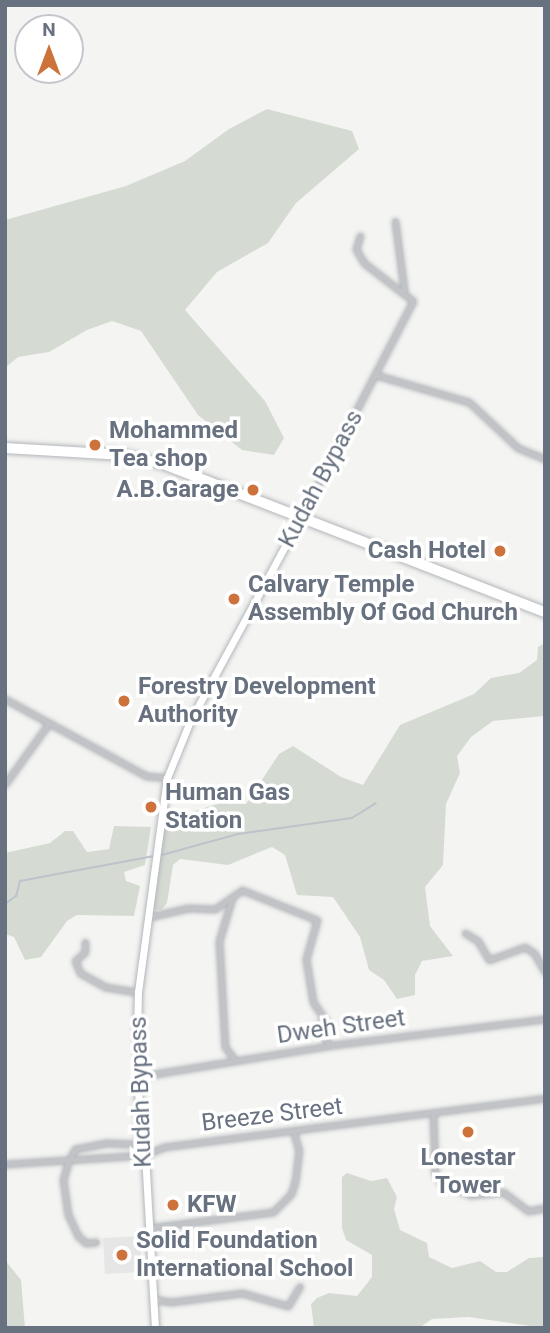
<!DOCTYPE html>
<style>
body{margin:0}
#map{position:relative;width:550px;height:1333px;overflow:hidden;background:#f4f5f2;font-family:Roboto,sans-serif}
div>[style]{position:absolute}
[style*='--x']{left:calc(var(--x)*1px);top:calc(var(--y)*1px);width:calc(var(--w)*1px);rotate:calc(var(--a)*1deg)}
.built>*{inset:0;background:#e5e6e5;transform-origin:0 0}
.green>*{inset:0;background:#d5dbd3}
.stream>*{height:2px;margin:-1px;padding:0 1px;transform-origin:1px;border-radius:1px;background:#bdc3c9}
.roads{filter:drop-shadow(0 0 2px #b3b6bb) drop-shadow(0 0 2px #b3b6bb)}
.street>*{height:5px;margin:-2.5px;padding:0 2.5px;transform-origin:2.5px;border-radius:2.5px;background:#c1c3c6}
.secondary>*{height:7px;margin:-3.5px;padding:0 3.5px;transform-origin:3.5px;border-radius:3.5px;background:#fff}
.highway>*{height:10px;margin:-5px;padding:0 5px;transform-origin:5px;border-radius:5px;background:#fff}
.dots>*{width:19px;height:19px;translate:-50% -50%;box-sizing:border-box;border:4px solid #fff;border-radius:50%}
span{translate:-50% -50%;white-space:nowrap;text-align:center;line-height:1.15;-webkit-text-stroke:7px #fff;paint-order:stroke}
.poi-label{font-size:24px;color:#68717f;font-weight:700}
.left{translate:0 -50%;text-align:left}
.right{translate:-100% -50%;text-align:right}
.street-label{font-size:24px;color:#68717f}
.frame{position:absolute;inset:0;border:7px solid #68717f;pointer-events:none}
.north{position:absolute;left:14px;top:14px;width:70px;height:70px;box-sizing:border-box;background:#fff;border:2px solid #c3c6cc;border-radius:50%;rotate:0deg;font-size:19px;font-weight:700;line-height:28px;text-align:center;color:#68717f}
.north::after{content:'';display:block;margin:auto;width:24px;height:32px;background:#cc723a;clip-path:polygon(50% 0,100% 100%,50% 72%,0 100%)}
</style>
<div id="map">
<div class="built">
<div style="left:140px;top:1236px;width:36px;height:37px;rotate:87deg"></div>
</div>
<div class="green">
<div style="clip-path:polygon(267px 109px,352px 131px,359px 149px,296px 203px,268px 243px,217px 272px,185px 310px,265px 401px,284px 438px,274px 455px,242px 450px,198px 415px,141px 331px,112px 321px,87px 330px,49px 352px,18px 357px,5px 368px,5px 220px,126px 186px,185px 161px,229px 129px)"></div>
<div style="clip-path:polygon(545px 643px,545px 716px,493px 721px,471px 737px,457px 756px,460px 773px,446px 804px,443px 865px,425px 887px,430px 926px,453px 956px,422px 961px,415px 975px,415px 995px,397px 999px,384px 980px,369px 970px,360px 937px,333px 897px,297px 895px,285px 855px,272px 847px,228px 865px,180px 859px,173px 865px,167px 903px,161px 910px,153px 909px,161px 826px,170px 819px,220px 803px,246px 804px,279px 754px,293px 746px,341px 777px,363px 785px,400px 725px,474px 694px,491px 678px,519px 673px,537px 660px,538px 647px)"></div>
<div style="clip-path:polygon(114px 826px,151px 827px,145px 865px,124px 872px,126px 881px,140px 886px,134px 916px,77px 915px,67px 921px,41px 957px,25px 960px,14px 937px,5px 934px,5px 853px,50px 843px,65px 831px,73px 831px,87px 852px,109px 849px)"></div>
<div style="clip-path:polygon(347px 1173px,371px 1181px,387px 1178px,397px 1197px,394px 1209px,400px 1230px,427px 1243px,429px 1257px,452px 1268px,480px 1261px,496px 1272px,507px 1272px,529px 1258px,545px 1257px,545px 1328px,468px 1317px,432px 1319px,419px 1328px,314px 1328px,311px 1304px,317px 1298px,329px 1293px,357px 1296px,372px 1277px,372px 1255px,346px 1240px,342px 1228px,342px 1177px)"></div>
<div style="clip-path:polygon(5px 1260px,21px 1280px,25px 1328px,5px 1328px)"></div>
</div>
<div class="stream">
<div style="--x:158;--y:856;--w:83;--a:-15.4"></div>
<div style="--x:238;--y:834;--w:115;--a:-8"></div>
<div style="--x:352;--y:818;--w:28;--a:-32"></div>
<div style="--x:5;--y:904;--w:14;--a:-36"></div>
<div style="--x:16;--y:896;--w:16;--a:-75"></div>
<div style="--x:20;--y:881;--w:135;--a:-10.6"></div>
</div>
<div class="roads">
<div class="street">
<div style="--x:395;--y:221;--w:70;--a:82.6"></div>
<div style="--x:376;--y:375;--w:97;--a:16.2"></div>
<div style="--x:469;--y:402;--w:67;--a:43.2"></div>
<div style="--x:518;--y:448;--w:29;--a:22"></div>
<div style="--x:301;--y:517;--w:243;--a:-62.6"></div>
<div style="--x:413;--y:301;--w:62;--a:-142.2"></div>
<div style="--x:364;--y:263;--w:16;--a:-120"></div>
<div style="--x:356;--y:249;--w:14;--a:-73"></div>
<div style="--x:5;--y:699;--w:161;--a:28.6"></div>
<div style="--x:146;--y:776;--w:21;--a:5"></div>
<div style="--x:5;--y:784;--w:75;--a:-54.2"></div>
<div style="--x:232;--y:898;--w:45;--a:106.8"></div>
<div style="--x:219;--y:941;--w:106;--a:86.8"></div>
<div style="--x:225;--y:1047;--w:15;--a:53"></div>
<div style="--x:149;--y:917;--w:40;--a:-13"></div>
<div style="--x:188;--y:908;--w:27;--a:2"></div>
<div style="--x:215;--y:909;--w:33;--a:-35"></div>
<div style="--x:242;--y:890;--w:81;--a:21.8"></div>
<div style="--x:317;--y:920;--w:41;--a:105.8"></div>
<div style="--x:306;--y:959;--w:44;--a:80.8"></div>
<div style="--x:313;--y:1002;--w:22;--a:56"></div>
<div style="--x:325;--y:1020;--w:9;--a:144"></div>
<div style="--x:318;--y:1025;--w:23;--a:61"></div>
<div style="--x:465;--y:933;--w:15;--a:32"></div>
<div style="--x:478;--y:941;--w:22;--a:60"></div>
<div style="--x:489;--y:960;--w:38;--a:-20"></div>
<div style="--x:525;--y:947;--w:11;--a:34"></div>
<div style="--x:534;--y:953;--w:22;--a:60"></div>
<div style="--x:85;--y:942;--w:10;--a:90"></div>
<div style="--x:85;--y:952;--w:13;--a:138"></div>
<div style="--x:75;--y:961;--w:13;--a:67"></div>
<div style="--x:80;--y:973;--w:29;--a:29"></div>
<div style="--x:105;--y:987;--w:33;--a:9"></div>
<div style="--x:142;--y:1076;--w:193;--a:-9.2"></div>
<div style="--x:333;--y:1045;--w:214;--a:-7"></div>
<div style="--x:433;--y:1113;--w:60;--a:88.1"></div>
<div style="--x:435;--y:1173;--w:13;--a:58"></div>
<div style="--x:442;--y:1184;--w:30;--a:21"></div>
<div style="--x:470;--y:1195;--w:33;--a:-5"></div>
<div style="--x:503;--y:1192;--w:31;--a:37"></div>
<div style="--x:528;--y:1211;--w:17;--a:-10"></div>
<div style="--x:5;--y:1164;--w:140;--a:-3.7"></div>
<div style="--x:145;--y:1155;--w:21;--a:-23"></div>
<div style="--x:164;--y:1147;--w:384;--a:-7.3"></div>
<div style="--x:148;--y:1228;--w:126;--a:-7.3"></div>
<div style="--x:273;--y:1212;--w:25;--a:-45"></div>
<div style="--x:291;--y:1194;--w:13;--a:-72"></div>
<div style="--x:295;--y:1182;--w:31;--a:-83"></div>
<div style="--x:299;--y:1151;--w:19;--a:-106"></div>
<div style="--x:96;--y:1242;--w:10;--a:174"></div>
<div style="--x:86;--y:1243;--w:11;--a:-139"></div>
<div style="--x:78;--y:1236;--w:23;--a:-115"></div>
<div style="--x:68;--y:1215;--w:35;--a:-98"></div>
<div style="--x:63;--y:1180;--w:19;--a:-74"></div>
<div style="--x:68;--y:1162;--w:15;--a:-62"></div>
<div style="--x:75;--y:1149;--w:33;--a:-11"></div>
<div style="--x:107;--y:1143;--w:33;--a:2"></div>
<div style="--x:152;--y:1299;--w:19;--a:9"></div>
<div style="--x:171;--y:1302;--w:72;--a:-7.2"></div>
<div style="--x:242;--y:1293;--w:48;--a:15.8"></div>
<div style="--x:288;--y:1306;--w:23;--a:-59"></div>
</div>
<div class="secondary">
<div style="--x:155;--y:1328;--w:173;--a:-93.3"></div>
<div style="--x:145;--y:1155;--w:12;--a:-114"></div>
<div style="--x:140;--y:1144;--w:59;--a:-91.9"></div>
<div style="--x:138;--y:1085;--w:10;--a:-66"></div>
<div style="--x:142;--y:1076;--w:41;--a:-97"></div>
<div style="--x:137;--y:1035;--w:43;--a:-88.7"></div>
<div style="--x:138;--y:992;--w:216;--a:-82.3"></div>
<div style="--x:167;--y:778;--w:61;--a:-68"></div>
<div style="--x:190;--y:721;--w:229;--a:-61.5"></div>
</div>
<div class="highway">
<div style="--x:5;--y:448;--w:119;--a:3.4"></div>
<div style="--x:124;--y:455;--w:40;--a:13"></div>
<div style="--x:163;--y:464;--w:410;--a:21.2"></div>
</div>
</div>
<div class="dots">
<div style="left:95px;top:445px;background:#cc723a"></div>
<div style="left:253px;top:490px;background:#cc723a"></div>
<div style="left:500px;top:551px;background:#cc723a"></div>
<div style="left:234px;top:599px;background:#cc723a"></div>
<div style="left:124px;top:701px;background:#cc723a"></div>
<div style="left:151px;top:807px;background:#cc723a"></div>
<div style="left:468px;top:1132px;background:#cc723a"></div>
<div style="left:173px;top:1205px;background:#cc723a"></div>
<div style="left:122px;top:1255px;background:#cc723a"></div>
</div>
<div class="poi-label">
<span class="left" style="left:109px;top:445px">Mohammed<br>Tea shop</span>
<span class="right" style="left:239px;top:490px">A.B.Garage</span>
<span class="right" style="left:486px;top:551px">Cash Hotel</span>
<span class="left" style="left:248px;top:599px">Calvary Temple<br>Assembly Of God Church</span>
<span class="left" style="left:138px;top:701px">Forestry Development<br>Authority</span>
<span class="left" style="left:165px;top:807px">Human Gas<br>Station</span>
<span style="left:468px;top:1172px">Lonestar<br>Tower</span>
<span class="left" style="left:187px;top:1205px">KFW</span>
<span class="left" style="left:136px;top:1255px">Solid Foundation<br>International School</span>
</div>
<div class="street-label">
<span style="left:321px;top:479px;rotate:-62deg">Kudah Bypass</span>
<span style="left:341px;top:1027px;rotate:-8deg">Dweh Street</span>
<span style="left:141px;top:1092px;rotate:-92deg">Kudah Bypass</span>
<span style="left:272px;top:1115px;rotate:-7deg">Breeze Street</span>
</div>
<div class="frame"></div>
<div class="north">N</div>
</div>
